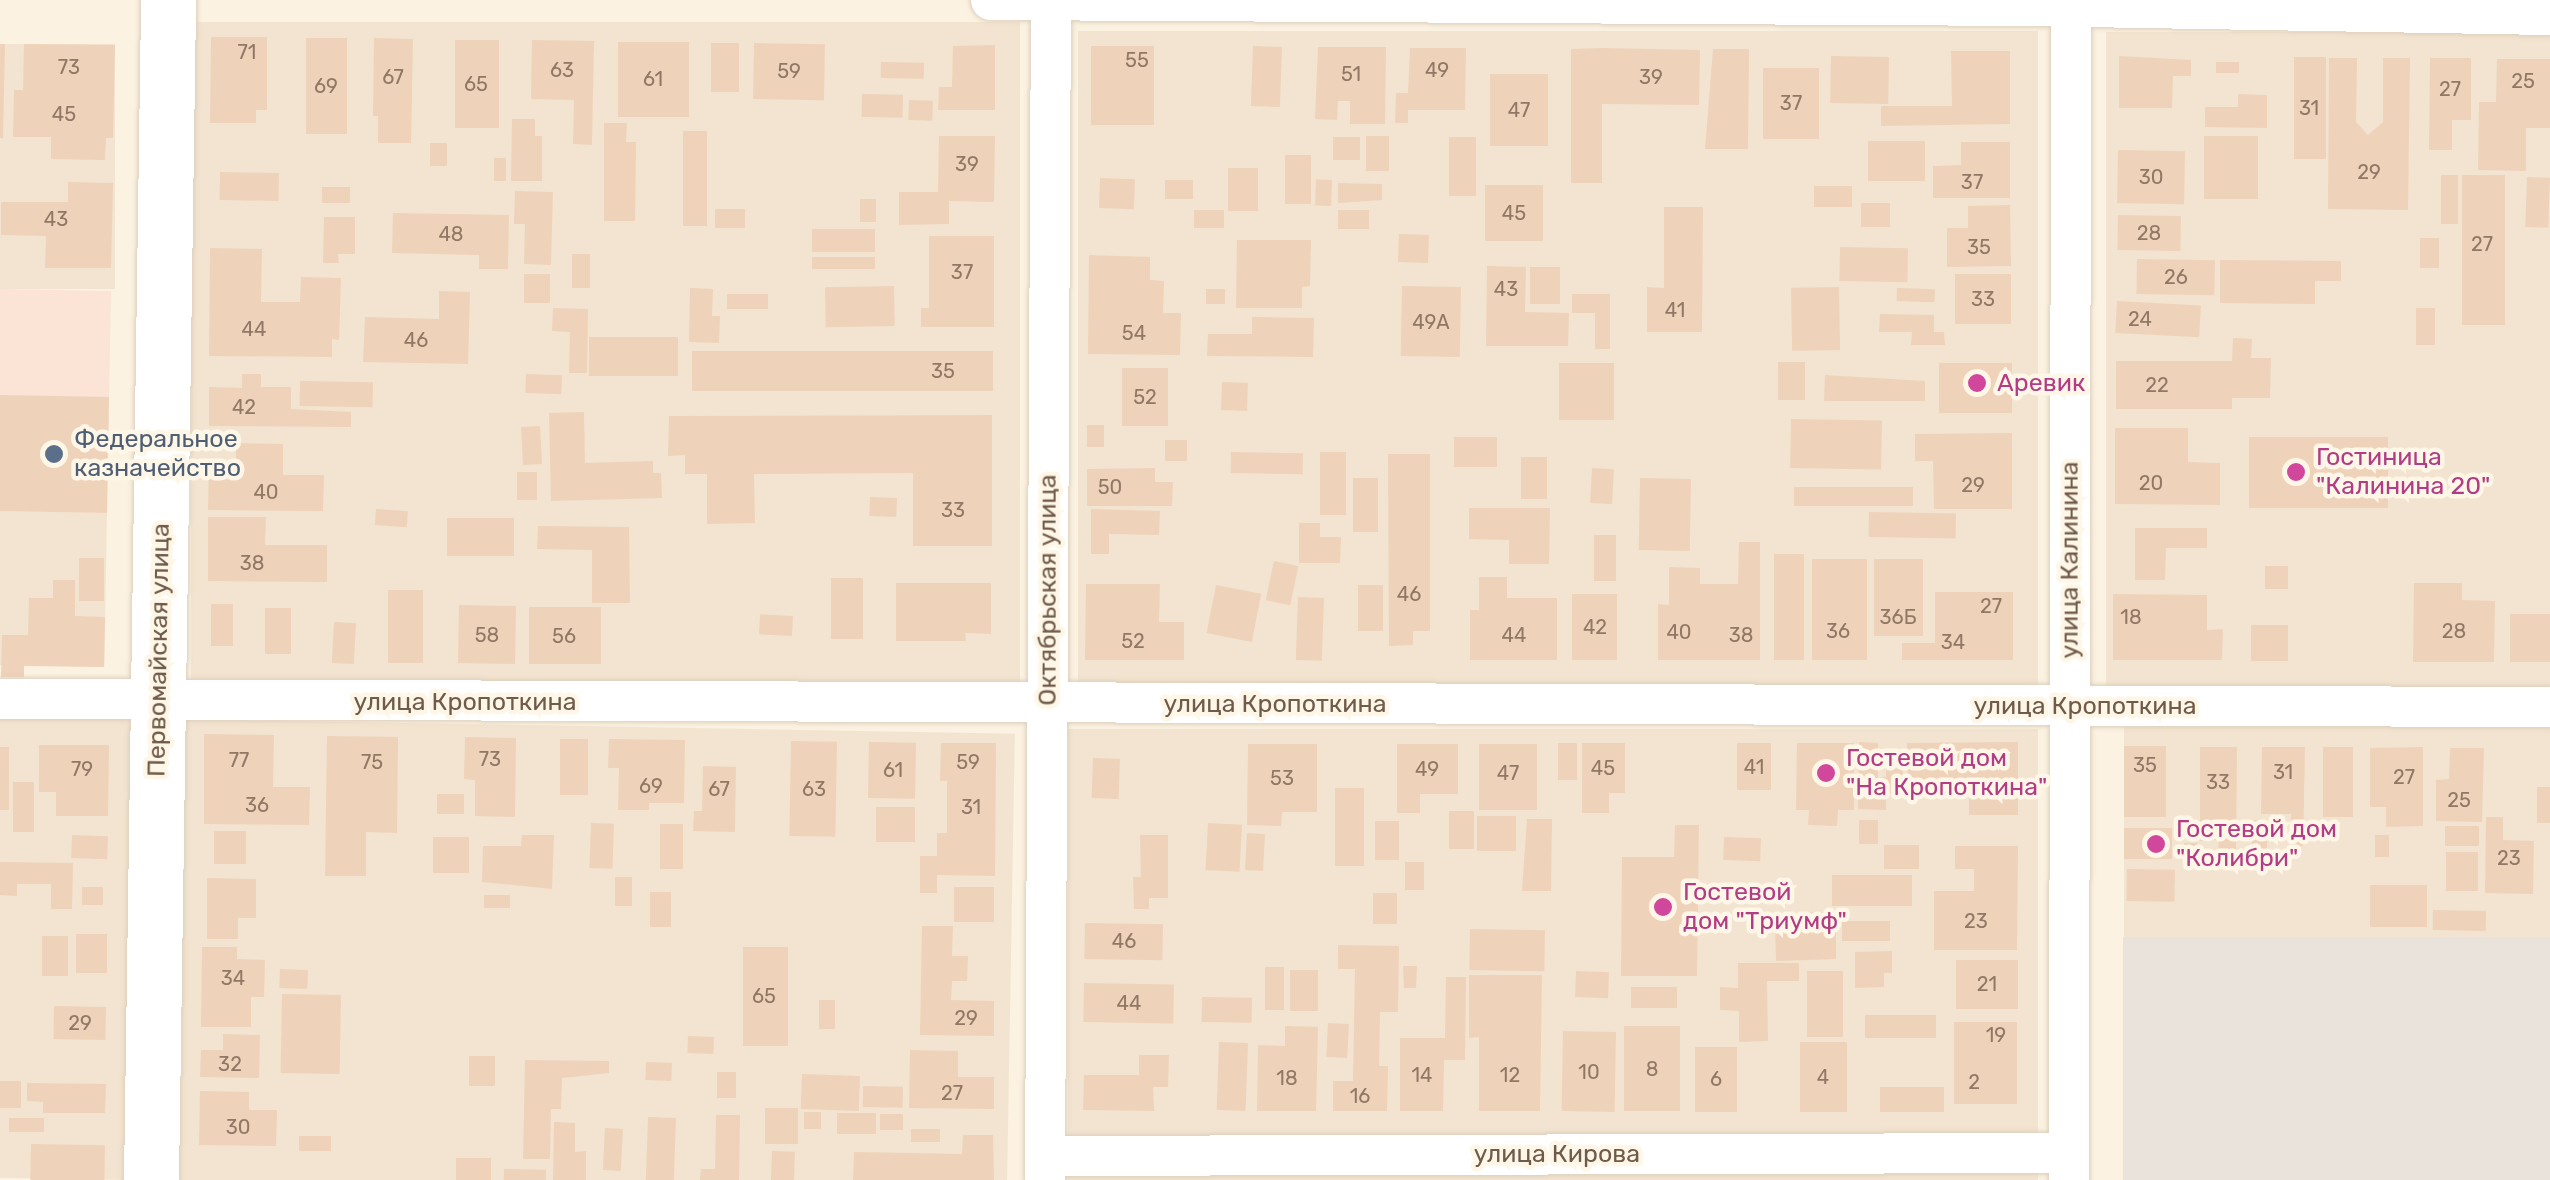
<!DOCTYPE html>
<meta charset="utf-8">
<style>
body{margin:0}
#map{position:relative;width:2550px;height:1180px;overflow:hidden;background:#fbf2e1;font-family:Rubik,sans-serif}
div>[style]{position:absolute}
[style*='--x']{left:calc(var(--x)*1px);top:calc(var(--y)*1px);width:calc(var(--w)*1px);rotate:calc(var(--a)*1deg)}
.residential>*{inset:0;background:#f2e4d0;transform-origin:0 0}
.commercial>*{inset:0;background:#fbe3d5;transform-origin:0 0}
.industrial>*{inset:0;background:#e9e3dc;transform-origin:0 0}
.building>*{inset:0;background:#efd2ba;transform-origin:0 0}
.roads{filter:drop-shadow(0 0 2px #decfbd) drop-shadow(0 0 2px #decfbd)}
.street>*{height:40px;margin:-20px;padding:0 20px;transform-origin:20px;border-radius:20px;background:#fff}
.secondary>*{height:55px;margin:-27.5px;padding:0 27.5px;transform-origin:27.5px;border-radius:27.5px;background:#fff}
.dots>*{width:28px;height:28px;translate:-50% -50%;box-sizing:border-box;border:5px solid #fef6e6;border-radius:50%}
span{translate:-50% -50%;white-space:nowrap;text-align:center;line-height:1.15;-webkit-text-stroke:9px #fef6e6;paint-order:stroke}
.number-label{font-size:20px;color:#907865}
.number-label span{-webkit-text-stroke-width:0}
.hotel-label{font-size:25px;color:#b23c85}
.left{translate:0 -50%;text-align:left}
.service-label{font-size:25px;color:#4e5e75}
.street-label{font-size:25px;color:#705a49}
</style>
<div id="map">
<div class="residential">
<div style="left:191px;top:22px;width:829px;height:660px"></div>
<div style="left:1078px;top:31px;width:960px;height:659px"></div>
<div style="left:2106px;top:32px;width:444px;height:656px"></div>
<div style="left:0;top:44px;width:115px;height:245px"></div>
<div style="left:0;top:511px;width:107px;height:154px;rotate:1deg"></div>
<div style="left:136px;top:717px;width:463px;height:136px;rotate:91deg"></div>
<div style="left:174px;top:719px;width:841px;height:461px;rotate:1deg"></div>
<div style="left:2124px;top:726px;width:426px;height:211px"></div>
<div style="left:1068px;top:729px;width:970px;height:451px"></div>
</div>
<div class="commercial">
<div style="left:0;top:289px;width:111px;height:222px;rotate:1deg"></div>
</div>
<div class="industrial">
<div style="left:2123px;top:937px;width:427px;height:243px"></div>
</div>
<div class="building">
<div style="clip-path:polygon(211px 37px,267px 37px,267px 110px,256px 110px,256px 123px,210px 123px)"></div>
<div style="left:306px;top:38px;width:41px;height:96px"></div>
<div style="clip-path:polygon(374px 38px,413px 39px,411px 143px,378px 143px,378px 116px,373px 116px)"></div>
<div style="left:455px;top:40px;width:44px;height:88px"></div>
<div style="clip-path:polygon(532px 40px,594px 41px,592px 145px,573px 144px,574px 100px,531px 99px)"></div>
<div style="left:618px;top:42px;width:71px;height:75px"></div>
<div style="left:711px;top:43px;width:28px;height:49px"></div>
<div style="left:754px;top:43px;width:71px;height:56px;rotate:1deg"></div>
<div style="clip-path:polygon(0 44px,5px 44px,3px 138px,0 138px)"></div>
<div style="clip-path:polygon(24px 44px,115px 45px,113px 138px,106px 138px,105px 160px,51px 159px,51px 137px,13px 137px,14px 90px,23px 90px)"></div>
<div style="clip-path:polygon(995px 45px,995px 110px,938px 110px,939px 87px,952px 87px,953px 46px)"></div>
<div style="left:1091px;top:46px;width:63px;height:79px"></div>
<div style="left:1253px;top:46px;width:29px;height:60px;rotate:2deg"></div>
<div style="clip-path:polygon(1318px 47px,1386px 47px,1385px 124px,1350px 124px,1350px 101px,1338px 101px,1337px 120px,1315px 119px)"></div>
<div style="clip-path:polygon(1410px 48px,1466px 48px,1465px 110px,1408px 110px,1408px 123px,1395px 123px,1396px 93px,1408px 93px)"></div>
<div style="clip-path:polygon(1601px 48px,1700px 50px,1699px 105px,1602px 104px,1602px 183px,1571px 183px,1571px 49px)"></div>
<div style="clip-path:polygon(1713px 49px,1749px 49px,1748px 149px,1705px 149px)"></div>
<div style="clip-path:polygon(1951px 51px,2010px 51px,2010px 124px,1881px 126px,1881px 106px,1952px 106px)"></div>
<div style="left:1831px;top:56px;width:58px;height:47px;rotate:1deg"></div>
<div style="clip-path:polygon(2119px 56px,2191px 60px,2191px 76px,2173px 76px,2172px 108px,2119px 108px)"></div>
<div style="left:2294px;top:57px;width:32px;height:102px"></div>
<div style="clip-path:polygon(2329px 58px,2357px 58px,2356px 122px,2368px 135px,2383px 122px,2383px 58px,2410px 58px,2408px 210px,2328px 209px)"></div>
<div style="clip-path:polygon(2430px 58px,2471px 58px,2471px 120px,2452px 120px,2452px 150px,2429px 150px)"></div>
<div style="clip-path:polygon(2497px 59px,2550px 59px,2550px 128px,2526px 128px,2526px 171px,2478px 170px,2479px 102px,2496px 102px)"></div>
<div style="left:881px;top:62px;width:43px;height:16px;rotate:1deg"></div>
<div style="left:2216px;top:62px;width:23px;height:11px"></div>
<div style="left:1763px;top:68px;width:56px;height:71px"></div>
<div style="left:1490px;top:74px;width:58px;height:72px"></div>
<div style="left:862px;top:94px;width:41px;height:23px;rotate:1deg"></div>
<div style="clip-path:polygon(2238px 94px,2267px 95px,2267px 128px,2205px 127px,2205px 107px,2238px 107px)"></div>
<div style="left:909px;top:100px;width:24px;height:20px;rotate:2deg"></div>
<div style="clip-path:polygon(512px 119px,535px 119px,535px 136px,542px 136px,542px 181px,511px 181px)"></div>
<div style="clip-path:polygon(604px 123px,627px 123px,626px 142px,636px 142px,635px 221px,604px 221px)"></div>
<div style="left:683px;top:131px;width:24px;height:95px"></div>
<div style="clip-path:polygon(939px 136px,995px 136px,994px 202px,949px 201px,949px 224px,899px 225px,899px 192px,938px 192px)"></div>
<div style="left:1366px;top:136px;width:23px;height:35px"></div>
<div style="left:2204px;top:136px;width:54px;height:63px"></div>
<div style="left:1333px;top:137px;width:27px;height:23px"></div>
<div style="left:1449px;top:137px;width:27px;height:59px"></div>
<div style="left:1868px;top:141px;width:57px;height:40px"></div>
<div style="clip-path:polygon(1961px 142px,2010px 142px,2010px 198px,1933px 198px,1933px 166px,1961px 165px)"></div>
<div style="left:430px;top:143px;width:17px;height:23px"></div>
<div style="left:2118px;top:150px;width:67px;height:53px;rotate:1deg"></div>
<div style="left:1285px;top:155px;width:26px;height:49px"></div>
<div style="left:494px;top:158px;width:12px;height:23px"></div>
<div style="left:1228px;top:168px;width:30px;height:43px"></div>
<div style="left:220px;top:172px;width:59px;height:28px;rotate:1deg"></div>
<div style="left:2441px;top:175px;width:17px;height:49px"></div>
<div style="left:2462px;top:175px;width:43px;height:150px"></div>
<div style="left:2527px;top:177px;width:23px;height:50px;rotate:2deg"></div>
<div style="left:1100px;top:178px;width:35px;height:30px;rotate:2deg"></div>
<div style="left:1165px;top:180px;width:28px;height:19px"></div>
<div style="left:1332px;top:180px;width:26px;height:16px;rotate:92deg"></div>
<div style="clip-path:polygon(68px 182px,113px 183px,111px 268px,45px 268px,46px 236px,1px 235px,1px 202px,68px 202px)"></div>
<div style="clip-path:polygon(1338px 183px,1382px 184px,1382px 200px,1338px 203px)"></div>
<div style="left:1485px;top:185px;width:58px;height:56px"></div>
<div style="left:1814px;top:186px;width:38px;height:21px"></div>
<div style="left:322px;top:187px;width:28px;height:16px"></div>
<div style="clip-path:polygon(515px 191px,553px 192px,551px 265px,524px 264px,525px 224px,514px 224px)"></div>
<div style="left:860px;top:199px;width:16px;height:23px"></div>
<div style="left:1861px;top:203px;width:29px;height:24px"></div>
<div style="clip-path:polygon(2010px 205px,2011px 266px,1947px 267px,1947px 228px,1968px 228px,1968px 206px)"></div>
<div style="clip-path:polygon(1664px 207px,1703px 207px,1702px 332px,1647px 332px,1647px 287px,1664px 288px)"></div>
<div style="left:715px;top:209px;width:30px;height:19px"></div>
<div style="left:1194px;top:210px;width:30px;height:18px"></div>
<div style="left:1338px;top:210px;width:31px;height:19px"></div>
<div style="clip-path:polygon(393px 213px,509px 215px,508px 269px,479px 269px,479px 255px,392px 253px)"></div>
<div style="left:2118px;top:215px;width:63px;height:35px;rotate:1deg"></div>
<div style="clip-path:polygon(324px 217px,355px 217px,355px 254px,338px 254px,339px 263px,323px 263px)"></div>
<div style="left:875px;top:229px;width:23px;height:63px;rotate:90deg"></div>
<div style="left:1399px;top:234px;width:30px;height:28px;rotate:2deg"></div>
<div style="clip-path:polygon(929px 236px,994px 236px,994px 327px,921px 327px,921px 308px,929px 308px)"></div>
<div style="left:2420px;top:238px;width:19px;height:30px"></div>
<div style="clip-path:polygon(1237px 240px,1311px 240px,1310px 286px,1302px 287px,1302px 308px,1236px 308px)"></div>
<div style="left:1840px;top:247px;width:68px;height:34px;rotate:1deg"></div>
<div style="clip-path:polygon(210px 248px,262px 249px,261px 302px,300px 302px,301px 277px,341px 278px,339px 340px,332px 339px,332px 357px,209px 356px)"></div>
<div style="left:572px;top:254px;width:18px;height:34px"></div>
<div style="clip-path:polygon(1089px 255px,1150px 257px,1150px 280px,1164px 281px,1163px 313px,1181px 313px,1180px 355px,1088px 354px)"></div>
<div style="left:875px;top:257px;width:12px;height:63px;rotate:90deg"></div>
<div style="left:2137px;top:259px;width:78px;height:35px;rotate:1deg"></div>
<div style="clip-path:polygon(2220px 260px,2341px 261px,2341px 281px,2315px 281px,2315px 304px,2220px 303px)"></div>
<div style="clip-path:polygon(1487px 266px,1526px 267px,1525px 312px,1569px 313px,1568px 346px,1486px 346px)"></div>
<div style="left:1530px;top:267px;width:30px;height:37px"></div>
<div style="left:524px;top:274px;width:26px;height:29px"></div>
<div style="left:1955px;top:274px;width:56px;height:50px"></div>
<div style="left:894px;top:286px;width:40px;height:69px;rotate:89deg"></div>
<div style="left:1402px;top:286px;width:59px;height:70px;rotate:1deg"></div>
<div style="left:1839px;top:287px;width:63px;height:48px;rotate:89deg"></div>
<div style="clip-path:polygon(690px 288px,713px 289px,712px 316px,720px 316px,719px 343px,689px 342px)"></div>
<div style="left:1897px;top:288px;width:38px;height:13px;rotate:2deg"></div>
<div style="left:1206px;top:289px;width:19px;height:15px"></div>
<div style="clip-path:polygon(439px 291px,470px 292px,468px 364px,363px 362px,365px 317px,439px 319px)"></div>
<div style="left:727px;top:294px;width:41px;height:15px"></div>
<div style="clip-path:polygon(1572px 294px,1610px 294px,1610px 349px,1595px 349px,1595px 313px,1572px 313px)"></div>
<div style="left:2117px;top:301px;width:84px;height:32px;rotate:3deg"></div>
<div style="clip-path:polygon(553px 308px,588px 309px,587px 373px,569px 373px,570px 332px,552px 331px)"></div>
<div style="left:2416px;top:308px;width:19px;height:37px"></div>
<div style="clip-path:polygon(1880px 314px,1934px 315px,1934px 332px,1944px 332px,1945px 345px,1911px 345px,1912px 332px,1879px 332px)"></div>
<div style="clip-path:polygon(1252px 317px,1314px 318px,1313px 357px,1207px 356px,1208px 334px,1252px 334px)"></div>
<div style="left:589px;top:337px;width:89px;height:39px"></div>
<div style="clip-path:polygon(2233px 338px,2252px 339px,2251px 358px,2271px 358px,2270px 398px,2232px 398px,2232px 409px,2116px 409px,2116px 361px,2232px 361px)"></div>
<div style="left:993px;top:351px;width:40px;height:301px;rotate:90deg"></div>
<div style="left:1778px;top:362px;width:27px;height:38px"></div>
<div style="left:1559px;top:363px;width:55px;height:57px"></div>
<div style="left:1939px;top:363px;width:73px;height:50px"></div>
<div style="left:1122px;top:368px;width:46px;height:58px"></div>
<div style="clip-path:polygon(242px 374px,261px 374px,261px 387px,291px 387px,291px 409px,351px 412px,351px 427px,209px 426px,209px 387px,242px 388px)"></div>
<div style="left:526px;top:374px;width:36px;height:19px;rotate:2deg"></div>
<div style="clip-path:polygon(1825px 375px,1925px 381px,1925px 401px,1824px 401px)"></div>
<div style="left:300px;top:381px;width:73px;height:25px;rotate:1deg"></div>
<div style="left:1222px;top:382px;width:26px;height:28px;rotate:2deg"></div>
<div style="left:0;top:395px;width:109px;height:116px;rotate:1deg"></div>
<div style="clip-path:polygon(584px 412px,585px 463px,653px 461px,653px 473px,661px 473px,662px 498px,551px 501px,549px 413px)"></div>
<div style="clip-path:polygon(992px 415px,992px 546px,913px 546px,913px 473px,754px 474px,755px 523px,707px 524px,707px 474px,685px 474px,685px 455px,668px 456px,669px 416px)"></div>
<div style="left:1791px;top:419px;width:91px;height:49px;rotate:1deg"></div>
<div style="left:1087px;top:425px;width:17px;height:22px"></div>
<div style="left:540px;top:426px;width:38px;height:19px;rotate:87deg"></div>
<div style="clip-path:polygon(2115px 428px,2188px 428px,2188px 462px,2220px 463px,2220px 505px,2115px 504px)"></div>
<div style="clip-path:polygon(2012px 433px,2012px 509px,1934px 509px,1933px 461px,1915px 461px,1915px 434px)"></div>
<div style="left:1497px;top:437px;width:30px;height:43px;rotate:90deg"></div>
<div style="left:2249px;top:437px;width:139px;height:71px"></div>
<div style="left:1165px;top:440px;width:22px;height:21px"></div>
<div style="clip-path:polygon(236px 443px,283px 444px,283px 475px,324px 475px,323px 511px,208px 510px,209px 462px,236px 462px)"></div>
<div style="left:1231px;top:452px;width:72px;height:21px;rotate:1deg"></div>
<div style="left:1320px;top:452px;width:26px;height:63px"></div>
<div style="clip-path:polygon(1388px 454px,1430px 454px,1430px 631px,1413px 631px,1413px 645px,1389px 646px)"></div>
<div style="left:1521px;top:457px;width:26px;height:42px"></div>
<div style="clip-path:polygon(1155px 468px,1155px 482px,1173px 482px,1172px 506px,1087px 506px,1087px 469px)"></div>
<div style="left:1592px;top:468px;width:22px;height:35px;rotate:3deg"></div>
<div style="left:517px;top:472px;width:20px;height:28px"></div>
<div style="left:1353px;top:478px;width:25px;height:54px"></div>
<div style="left:1640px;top:478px;width:51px;height:72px;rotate:1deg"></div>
<div style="left:1794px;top:487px;width:119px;height:19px"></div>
<div style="left:870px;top:497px;width:27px;height:19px;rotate:2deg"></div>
<div style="clip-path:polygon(1469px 508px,1550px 508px,1549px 564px,1509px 564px,1509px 540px,1469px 539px)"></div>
<div style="left:376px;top:509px;width:32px;height:16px;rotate:4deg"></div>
<div style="clip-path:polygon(1091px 509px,1160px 511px,1159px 535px,1109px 534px,1109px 554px,1091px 554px)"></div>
<div style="left:1869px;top:512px;width:87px;height:25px;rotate:1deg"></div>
<div style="clip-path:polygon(208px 517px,266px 517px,265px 545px,327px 545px,327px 582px,208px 581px)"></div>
<div style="left:447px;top:518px;width:67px;height:38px"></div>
<div style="clip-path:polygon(1299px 523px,1320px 523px,1320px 537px,1341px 537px,1340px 563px,1299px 563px)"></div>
<div style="clip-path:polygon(538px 526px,629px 527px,630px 603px,592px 603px,592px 550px,537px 549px)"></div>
<div style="clip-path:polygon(2135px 528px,2207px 528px,2207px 548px,2166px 548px,2165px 580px,2135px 580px)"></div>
<div style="left:1594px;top:535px;width:22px;height:46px"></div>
<div style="clip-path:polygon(1739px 542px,1760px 542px,1760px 660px,1658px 660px,1658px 604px,1669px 605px,1669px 567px,1700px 568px,1700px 584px,1738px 584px)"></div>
<div style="left:1774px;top:554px;width:30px;height:106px"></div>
<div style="left:79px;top:558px;width:25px;height:43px"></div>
<div style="left:1812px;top:559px;width:55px;height:101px"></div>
<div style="left:1874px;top:559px;width:49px;height:77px"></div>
<div style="left:1274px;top:561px;width:25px;height:40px;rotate:12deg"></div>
<div style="left:2265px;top:566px;width:23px;height:23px"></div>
<div style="clip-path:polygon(1479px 577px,1507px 577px,1507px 598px,1557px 598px,1557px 660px,1470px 660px,1470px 610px,1479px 610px)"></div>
<div style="left:831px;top:578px;width:32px;height:61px"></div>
<div style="clip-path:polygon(53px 580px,75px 580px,75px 616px,105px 617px,104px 667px,24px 666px,24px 677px,1px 677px,2px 635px,28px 635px,29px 598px,53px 598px)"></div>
<div style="clip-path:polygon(896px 583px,991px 583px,991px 634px,965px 633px,966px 641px,896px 641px)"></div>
<div style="clip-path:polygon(2414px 583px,2462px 583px,2462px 600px,2495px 601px,2494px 662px,2413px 662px)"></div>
<div style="clip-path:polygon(1086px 584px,1160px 584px,1159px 622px,1184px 622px,1184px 660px,1085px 660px)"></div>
<div style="left:1216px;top:585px;width:46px;height:49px;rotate:11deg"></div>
<div style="left:1358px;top:585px;width:25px;height:46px"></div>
<div style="left:388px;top:590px;width:35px;height:73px"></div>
<div style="clip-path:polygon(1935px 592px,2013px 592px,2013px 660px,1902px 660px,1902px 643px,1935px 643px)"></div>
<div style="left:1572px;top:594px;width:45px;height:66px"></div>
<div style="clip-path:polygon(2113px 594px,2207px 595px,2207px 630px,2223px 629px,2222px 660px,2113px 660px)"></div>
<div style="left:1298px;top:597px;width:26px;height:63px;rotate:2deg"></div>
<div style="left:211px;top:604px;width:22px;height:42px"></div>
<div style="left:459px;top:605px;width:57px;height:58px;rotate:1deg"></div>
<div style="left:529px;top:607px;width:72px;height:57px"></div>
<div style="left:265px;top:608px;width:26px;height:46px"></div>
<div style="left:2510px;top:614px;width:40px;height:48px"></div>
<div style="left:793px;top:616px;width:20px;height:33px;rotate:93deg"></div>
<div style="left:334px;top:622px;width:22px;height:41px;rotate:3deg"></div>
<div style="left:2251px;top:625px;width:37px;height:36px"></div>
<div style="clip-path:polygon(204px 734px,274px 735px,273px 787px,310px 787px,309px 825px,204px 824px)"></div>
<div style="clip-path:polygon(327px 736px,398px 737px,397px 833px,366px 832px,366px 876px,325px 876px)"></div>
<div style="clip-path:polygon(465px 737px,516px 738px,515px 817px,475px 816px,475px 780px,464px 779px)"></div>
<div style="left:560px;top:739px;width:28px;height:56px"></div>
<div style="clip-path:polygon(609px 739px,685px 740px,684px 803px,649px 803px,649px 810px,618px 810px,619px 768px,608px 768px)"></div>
<div style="left:791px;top:741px;width:46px;height:95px;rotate:1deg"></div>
<div style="left:869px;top:742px;width:47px;height:56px;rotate:1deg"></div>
<div style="clip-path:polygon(1859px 742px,1878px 743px,1878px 777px,1886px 777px,1886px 768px,1903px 769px,1902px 793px,1886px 793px,1886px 810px,1858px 809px)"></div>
<div style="clip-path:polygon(2018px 742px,2018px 815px,1969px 815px,1969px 792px,1908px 792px,1907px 743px)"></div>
<div style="clip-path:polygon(941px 743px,996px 743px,995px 876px,937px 875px,937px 893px,920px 893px,920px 856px,937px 856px,937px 833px,947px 833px,947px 781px,940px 781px)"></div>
<div style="left:1577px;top:743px;width:37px;height:19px;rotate:90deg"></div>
<div style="clip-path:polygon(1582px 743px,1625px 743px,1625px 793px,1609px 793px,1609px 813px,1582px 813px)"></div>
<div style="left:1737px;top:743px;width:34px;height:47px"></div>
<div style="clip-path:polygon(1797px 743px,1854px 743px,1854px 810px,1838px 810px,1837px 826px,1808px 825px,1809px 810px,1796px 810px)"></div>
<div style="clip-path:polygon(1248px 744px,1317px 744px,1317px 812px,1282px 812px,1281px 826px,1247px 825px)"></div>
<div style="clip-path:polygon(1397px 744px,1458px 744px,1458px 794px,1420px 794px,1420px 813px,1397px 813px)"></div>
<div style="left:1479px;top:744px;width:58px;height:66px"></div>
<div style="clip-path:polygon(39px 745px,109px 745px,108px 816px,56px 816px,56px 792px,39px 792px)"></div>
<div style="left:2166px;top:746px;width:71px;height:42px;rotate:90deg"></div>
<div style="left:0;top:747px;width:9px;height:63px"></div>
<div style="clip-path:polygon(2200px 747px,2237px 747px,2236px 855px,2218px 854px,2219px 840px,2200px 841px)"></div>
<div style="clip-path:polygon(2262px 747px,2305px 747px,2303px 846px,2290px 846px,2291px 814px,2261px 814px)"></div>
<div style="left:2323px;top:747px;width:30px;height:70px"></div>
<div style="clip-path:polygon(2423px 747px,2423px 826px,2386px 827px,2386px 807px,2370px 807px,2370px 748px)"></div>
<div style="clip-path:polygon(2450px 748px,2484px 748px,2482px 822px,2436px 821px,2436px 780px,2449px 779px)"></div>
<div style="left:1093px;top:758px;width:27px;height:40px;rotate:2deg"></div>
<div style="clip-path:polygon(703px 766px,736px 767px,735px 832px,693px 831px,694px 811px,702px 811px)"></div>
<div style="left:34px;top:782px;width:50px;height:21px;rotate:90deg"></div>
<div style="left:2537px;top:787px;width:13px;height:36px"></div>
<div style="left:1335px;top:788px;width:29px;height:78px"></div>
<div style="left:437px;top:794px;width:27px;height:20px"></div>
<div style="left:876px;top:807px;width:39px;height:35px"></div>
<div style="left:1449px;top:811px;width:25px;height:38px"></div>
<div style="left:1477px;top:816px;width:39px;height:35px"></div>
<div style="clip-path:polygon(2486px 817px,2503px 817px,2503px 840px,2534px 841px,2533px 894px,2485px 893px)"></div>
<div style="clip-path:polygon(1527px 819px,1552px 819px,1551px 891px,1522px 891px)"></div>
<div style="left:1859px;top:820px;width:19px;height:24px"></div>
<div style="left:2252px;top:820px;width:15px;height:29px"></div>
<div style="left:1375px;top:821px;width:24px;height:39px"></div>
<div style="left:591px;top:823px;width:23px;height:45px;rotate:2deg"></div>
<div style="left:1208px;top:823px;width:34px;height:47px;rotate:3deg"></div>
<div style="left:660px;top:824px;width:23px;height:45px"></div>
<div style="clip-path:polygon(1675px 825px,1699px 825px,1697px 976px,1621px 976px,1622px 857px,1674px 857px)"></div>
<div style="left:2445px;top:826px;width:34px;height:20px"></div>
<div style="left:2172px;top:828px;width:31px;height:48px;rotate:90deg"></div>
<div style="left:214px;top:831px;width:32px;height:33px"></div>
<div style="left:1247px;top:833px;width:18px;height:37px;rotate:3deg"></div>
<div style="left:72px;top:835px;width:36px;height:23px;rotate:2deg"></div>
<div style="clip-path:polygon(522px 835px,554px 835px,552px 889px,482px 882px,483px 846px,521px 846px)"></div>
<div style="clip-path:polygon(1140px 835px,1168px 835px,1168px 898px,1149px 898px,1149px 909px,1134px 909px,1133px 877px,1141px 877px)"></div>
<div style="left:2375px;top:835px;width:14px;height:22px"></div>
<div style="left:433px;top:837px;width:36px;height:36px"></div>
<div style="left:1724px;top:837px;width:37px;height:23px;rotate:2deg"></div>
<div style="left:2184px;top:843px;width:13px;height:20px"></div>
<div style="left:1884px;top:845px;width:35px;height:24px"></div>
<div style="clip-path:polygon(1955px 846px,2018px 846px,2017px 950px,1934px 950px,1934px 891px,1974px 891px,1974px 869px,1955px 869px)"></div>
<div style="left:2446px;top:852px;width:32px;height:39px"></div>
<div style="clip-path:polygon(0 862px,73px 863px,72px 909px,51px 909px,51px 884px,17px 884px,17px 896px,0 895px)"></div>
<div style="left:1405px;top:862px;width:19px;height:28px"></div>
<div style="left:2127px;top:869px;width:48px;height:32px;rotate:1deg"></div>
<div style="left:1912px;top:875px;width:31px;height:80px;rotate:90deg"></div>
<div style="left:615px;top:877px;width:17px;height:29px"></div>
<div style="clip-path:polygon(207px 878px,256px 879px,256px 918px,238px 918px,238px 939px,207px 939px)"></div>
<div style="left:2370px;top:885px;width:57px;height:42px"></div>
<div style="left:82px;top:887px;width:21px;height:18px"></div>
<div style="left:994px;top:887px;width:35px;height:40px;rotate:90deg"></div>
<div style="left:650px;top:892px;width:21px;height:35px"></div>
<div style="left:1373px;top:893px;width:24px;height:31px"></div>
<div style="left:484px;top:895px;width:26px;height:13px"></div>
<div style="left:2433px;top:910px;width:53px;height:20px;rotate:1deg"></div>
<div style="clip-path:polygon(1836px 912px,1836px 959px,1776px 961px,1775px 926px,1791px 925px,1791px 913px)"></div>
<div style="left:1890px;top:921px;width:20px;height:48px;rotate:90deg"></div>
<div style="left:1085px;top:923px;width:78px;height:36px;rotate:1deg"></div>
<div style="clip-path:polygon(922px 926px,953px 926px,952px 956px,968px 956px,967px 981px,952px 981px,951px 1000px,994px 1001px,994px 1036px,920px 1035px)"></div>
<div style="left:1470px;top:929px;width:75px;height:41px;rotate:1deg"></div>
<div style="left:76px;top:934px;width:31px;height:39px"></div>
<div style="left:42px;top:936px;width:26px;height:40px"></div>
<div style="clip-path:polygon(1338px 945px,1399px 946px,1398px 1012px,1380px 1012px,1379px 1066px,1388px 1066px,1387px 1111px,1333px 1111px,1333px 1081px,1353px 1081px,1355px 969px,1338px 969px)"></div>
<div style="clip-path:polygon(202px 947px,237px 947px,237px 959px,265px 960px,264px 997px,251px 997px,251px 1027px,201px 1027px)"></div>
<div style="left:743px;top:947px;width:45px;height:99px"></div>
<div style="clip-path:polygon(1892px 951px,1892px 973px,1884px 973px,1884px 987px,1855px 988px,1855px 952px)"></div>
<div style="left:1956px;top:960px;width:62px;height:49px"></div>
<div style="clip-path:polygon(1738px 963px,1799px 963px,1799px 981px,1767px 981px,1768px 1041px,1739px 1042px,1739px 1011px,1720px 1010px,1720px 987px,1738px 988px)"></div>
<div style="clip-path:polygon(1403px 966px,1417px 966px,1416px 988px,1404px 988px)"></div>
<div style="left:1265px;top:967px;width:19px;height:43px"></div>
<div style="left:280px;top:969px;width:28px;height:19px;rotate:2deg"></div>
<div style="left:1290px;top:970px;width:28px;height:41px"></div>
<div style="left:1576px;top:971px;width:33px;height:26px;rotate:2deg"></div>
<div style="left:1843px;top:971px;width:66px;height:36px;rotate:90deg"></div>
<div style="clip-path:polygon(1469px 975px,1542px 975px,1540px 1111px,1479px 1111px,1479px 1037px,1469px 1038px)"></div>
<div style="clip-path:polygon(1446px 977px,1466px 977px,1465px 1060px,1444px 1060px,1443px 1111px,1400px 1111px,1400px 1038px,1445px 1038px)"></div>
<div style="left:1084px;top:983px;width:90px;height:39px;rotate:1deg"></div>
<div style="left:1631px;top:987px;width:46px;height:21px"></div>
<div style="left:282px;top:994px;width:59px;height:79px;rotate:1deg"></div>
<div style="left:1202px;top:997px;width:50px;height:25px;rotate:1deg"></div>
<div style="left:819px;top:1000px;width:16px;height:29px"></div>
<div style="left:54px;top:1006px;width:52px;height:33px;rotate:1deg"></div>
<div style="left:1865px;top:1015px;width:71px;height:23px"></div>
<div style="left:1954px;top:1022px;width:63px;height:82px"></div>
<div style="left:1328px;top:1023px;width:21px;height:34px;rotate:3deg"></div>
<div style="clip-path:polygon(1285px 1026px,1318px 1027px,1316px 1111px,1257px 1111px,1258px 1045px,1285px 1046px)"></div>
<div style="left:1624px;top:1026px;width:56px;height:85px"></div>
<div style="left:1563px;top:1031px;width:53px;height:80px;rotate:1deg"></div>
<div style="clip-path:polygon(223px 1034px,260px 1035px,259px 1078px,200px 1077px,201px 1050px,223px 1050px)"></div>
<div style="left:688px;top:1036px;width:26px;height:17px;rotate:2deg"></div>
<div style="left:1219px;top:1042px;width:29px;height:68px;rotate:2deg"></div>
<div style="left:1800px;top:1042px;width:47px;height:70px"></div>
<div style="left:1695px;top:1047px;width:42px;height:65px"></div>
<div style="clip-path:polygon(910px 1050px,958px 1051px,958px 1077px,994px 1077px,994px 1109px,909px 1108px)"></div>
<div style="clip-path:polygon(1139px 1055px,1169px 1055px,1168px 1087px,1153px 1087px,1154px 1111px,1083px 1110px,1084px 1075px,1139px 1075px)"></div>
<div style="left:469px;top:1056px;width:26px;height:30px"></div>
<div style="clip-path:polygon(525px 1060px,609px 1061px,609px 1073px,562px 1078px,561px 1109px,551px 1109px,550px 1159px,523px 1159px)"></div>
<div style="left:646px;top:1062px;width:26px;height:18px;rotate:2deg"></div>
<div style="left:717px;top:1072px;width:19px;height:26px"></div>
<div style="left:802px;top:1074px;width:58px;height:35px;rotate:2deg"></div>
<div style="left:0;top:1081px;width:21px;height:27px"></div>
<div style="clip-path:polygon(27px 1083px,106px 1084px,105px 1113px,43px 1113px,43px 1102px,27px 1101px)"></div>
<div style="left:863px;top:1086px;width:40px;height:21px;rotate:1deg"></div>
<div style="left:1880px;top:1087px;width:64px;height:25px"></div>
<div style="clip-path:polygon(200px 1091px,249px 1092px,249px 1110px,277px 1110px,276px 1146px,199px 1145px)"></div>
<div style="left:765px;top:1108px;width:33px;height:36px"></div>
<div style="left:804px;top:1112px;width:17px;height:17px"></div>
<div style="left:837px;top:1113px;width:39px;height:21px"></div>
<div style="left:880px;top:1114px;width:23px;height:16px"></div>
<div style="clip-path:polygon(716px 1115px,740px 1115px,739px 1180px,700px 1180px,701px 1169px,715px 1169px)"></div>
<div style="left:648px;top:1117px;width:28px;height:63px;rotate:2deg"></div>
<div style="left:9px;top:1118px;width:35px;height:14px"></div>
<div style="clip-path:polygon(554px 1122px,575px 1123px,575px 1152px,586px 1151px,586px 1180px,553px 1180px)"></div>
<div style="left:605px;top:1128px;width:18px;height:42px;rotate:3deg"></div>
<div style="left:911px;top:1129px;width:29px;height:13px"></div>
<div style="clip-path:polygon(963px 1135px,993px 1135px,994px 1180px,853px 1180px,854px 1152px,962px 1154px)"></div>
<div style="left:299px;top:1136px;width:32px;height:15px"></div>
<div style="left:31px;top:1144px;width:74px;height:36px;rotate:1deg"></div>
<div style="left:772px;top:1151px;width:23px;height:29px;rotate:2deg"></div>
<div style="left:456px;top:1158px;width:35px;height:22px"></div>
<div style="left:504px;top:1169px;width:42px;height:11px;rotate:1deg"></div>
</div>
<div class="roads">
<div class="street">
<div style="--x:991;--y:0;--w:1036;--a:0.33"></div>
<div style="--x:2027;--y:6;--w:523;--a:0.99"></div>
<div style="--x:0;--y:699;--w:2550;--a:0.18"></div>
<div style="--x:1046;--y:1156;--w:1023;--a:-0.17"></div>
<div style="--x:1045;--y:1180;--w:1180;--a:-89.71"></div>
<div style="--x:2069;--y:1180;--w:1180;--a:-89.9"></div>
</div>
<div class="secondary">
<div style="--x:151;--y:1180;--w:1180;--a:-89.17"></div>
</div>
</div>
<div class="dots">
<div style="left:1977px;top:383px;background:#d1479c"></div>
<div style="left:54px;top:454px;background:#5c6f8a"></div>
<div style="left:2296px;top:472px;background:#d1479c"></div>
<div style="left:1826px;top:773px;background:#d1479c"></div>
<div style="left:2156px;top:844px;background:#d1479c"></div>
<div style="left:1663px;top:907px;background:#d1479c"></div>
</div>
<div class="number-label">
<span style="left:247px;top:52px">71</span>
<span style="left:1137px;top:60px">55</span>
<span style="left:69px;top:67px">73</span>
<span style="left:562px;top:70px">63</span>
<span style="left:1437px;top:70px">49</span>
<span style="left:789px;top:71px">59</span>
<span style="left:1351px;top:74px">51</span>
<span style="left:393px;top:77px">67</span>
<span style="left:1651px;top:77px">39</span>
<span style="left:653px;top:79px">61</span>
<span style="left:2523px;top:81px">25</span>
<span style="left:476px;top:84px">65</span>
<span style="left:326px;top:86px">69</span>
<span style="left:2450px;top:89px">27</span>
<span style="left:1791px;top:103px">37</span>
<span style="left:2309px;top:108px">31</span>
<span style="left:1519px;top:110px">47</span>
<span style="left:64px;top:114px">45</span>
<span style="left:967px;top:164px">39</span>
<span style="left:2369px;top:172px">29</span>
<span style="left:2151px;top:177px">30</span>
<span style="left:1972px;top:182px">37</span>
<span style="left:1514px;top:213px">45</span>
<span style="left:56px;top:219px">43</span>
<span style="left:2149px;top:233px">28</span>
<span style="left:451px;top:234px">48</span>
<span style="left:2482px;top:244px">27</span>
<span style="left:1979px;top:247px">35</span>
<span style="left:962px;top:272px">37</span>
<span style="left:2176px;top:277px">26</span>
<span style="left:1506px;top:289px">43</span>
<span style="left:1983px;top:299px">33</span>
<span style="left:1675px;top:310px">41</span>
<span style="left:2140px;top:319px">24</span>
<span style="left:1431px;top:322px">49А</span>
<span style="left:254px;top:329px">44</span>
<span style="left:1134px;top:333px">54</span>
<span style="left:416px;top:340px">46</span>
<span style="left:943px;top:371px">35</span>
<span style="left:2157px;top:385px">22</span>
<span style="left:1145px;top:397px">52</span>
<span style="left:244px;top:407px">42</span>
<span style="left:2151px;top:483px">20</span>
<span style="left:1973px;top:485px">29</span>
<span style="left:1110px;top:487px">50</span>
<span style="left:266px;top:492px">40</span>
<span style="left:953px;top:510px">33</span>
<span style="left:252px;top:563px">38</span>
<span style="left:1409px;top:594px">46</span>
<span style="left:1991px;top:606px">27</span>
<span style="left:1898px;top:617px">36Б</span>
<span style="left:2131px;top:617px">18</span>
<span style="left:1595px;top:627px">42</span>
<span style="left:1838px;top:631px">36</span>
<span style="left:2454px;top:631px">28</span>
<span style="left:1679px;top:632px">40</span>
<span style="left:487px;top:635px">58</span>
<span style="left:1514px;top:635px">44</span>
<span style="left:1741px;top:635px">38</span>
<span style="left:564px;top:636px">56</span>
<span style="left:1133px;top:641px">52</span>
<span style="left:1953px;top:642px">34</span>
<span style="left:490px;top:759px">73</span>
<span style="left:239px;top:760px">77</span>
<span style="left:372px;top:762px">75</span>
<span style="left:968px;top:762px">59</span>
<span style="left:2145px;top:765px">35</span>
<span style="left:1754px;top:767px">41</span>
<span style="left:1603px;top:768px">45</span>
<span style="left:82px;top:769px">79</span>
<span style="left:1427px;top:769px">49</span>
<span style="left:893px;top:770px">61</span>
<span style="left:2283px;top:772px">31</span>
<span style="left:1508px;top:773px">47</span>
<span style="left:2404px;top:777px">27</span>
<span style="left:1282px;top:778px">53</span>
<span style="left:2218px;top:782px">33</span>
<span style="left:651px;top:786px">69</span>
<span style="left:719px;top:789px">67</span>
<span style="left:814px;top:789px">63</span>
<span style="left:2459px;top:800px">25</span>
<span style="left:257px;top:805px">36</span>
<span style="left:971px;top:807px">31</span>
<span style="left:2509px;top:858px">23</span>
<span style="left:1976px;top:921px">23</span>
<span style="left:1124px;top:941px">46</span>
<span style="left:233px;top:978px">34</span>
<span style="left:1987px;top:984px">21</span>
<span style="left:764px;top:996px">65</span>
<span style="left:1129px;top:1003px">44</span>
<span style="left:966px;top:1018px">29</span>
<span style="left:80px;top:1023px">29</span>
<span style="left:1996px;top:1035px">19</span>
<span style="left:230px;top:1064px">32</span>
<span style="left:1652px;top:1069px">8</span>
<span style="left:1589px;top:1072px">10</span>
<span style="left:1422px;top:1075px">14</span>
<span style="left:1510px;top:1075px">12</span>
<span style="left:1823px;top:1077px">4</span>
<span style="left:1287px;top:1078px">18</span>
<span style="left:1716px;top:1079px">6</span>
<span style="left:1974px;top:1082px">2</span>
<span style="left:952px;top:1093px">27</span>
<span style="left:1360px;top:1096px">16</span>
<span style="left:238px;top:1127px">30</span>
</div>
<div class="hotel-label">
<span class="left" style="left:1997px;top:383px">Аревик</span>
<span class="left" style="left:2316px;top:472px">Гостиница<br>"Калинина 20"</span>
<span class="left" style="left:1846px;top:773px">Гостевой дом<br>"На Кропоткина"</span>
<span class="left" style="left:2176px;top:844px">Гостевой дом<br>"Колибри"</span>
<span class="left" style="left:1683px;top:907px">Гостевой<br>дом "Триумф"</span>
</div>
<div class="service-label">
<span class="left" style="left:74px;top:454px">Федеральное<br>казначейство</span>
</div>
<div class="street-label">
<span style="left:2070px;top:560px;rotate:-90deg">улица Калинина</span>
<span style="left:1048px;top:590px;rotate:-90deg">Октябрьская улица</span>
<span style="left:159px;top:650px;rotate:-89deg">Первомайская улица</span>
<span style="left:465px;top:702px">улица Кропоткина</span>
<span style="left:1275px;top:704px">улица Кропоткина</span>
<span style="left:2085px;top:706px">улица Кропоткина</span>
<span style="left:1557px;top:1154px">улица Кирова</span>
</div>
</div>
